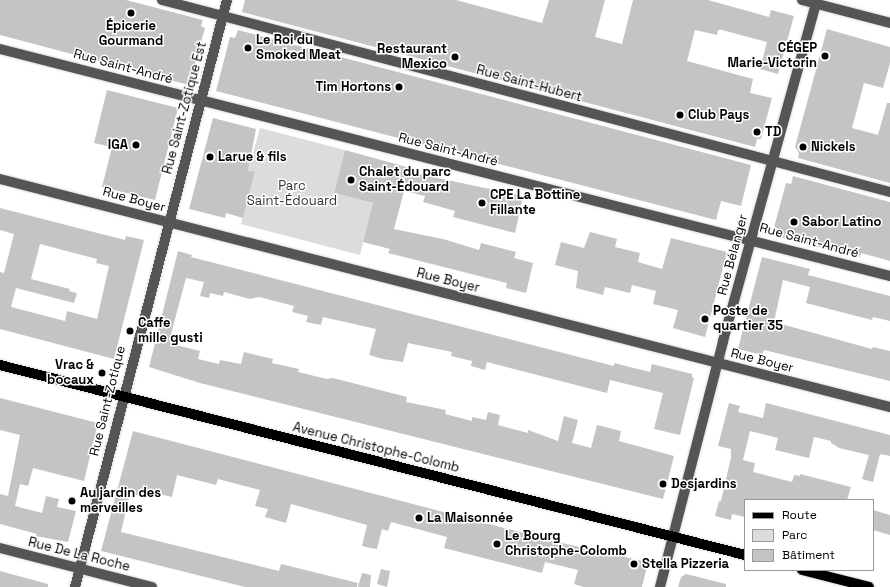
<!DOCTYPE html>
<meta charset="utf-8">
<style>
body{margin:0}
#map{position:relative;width:890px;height:587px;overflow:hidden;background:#fff;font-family:"Space Grotesk",sans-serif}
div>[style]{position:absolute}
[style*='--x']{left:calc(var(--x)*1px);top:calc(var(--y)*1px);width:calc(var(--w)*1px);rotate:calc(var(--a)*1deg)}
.green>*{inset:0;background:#dcdcdc}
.building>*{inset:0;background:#c4c4c4}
.roads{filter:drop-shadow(0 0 1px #dbdbdb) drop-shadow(0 0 1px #dbdbdb)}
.minor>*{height:10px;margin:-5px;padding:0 5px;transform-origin:5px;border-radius:5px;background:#555}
.major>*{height:10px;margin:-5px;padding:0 5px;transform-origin:5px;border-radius:5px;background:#000}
.dots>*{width:11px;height:11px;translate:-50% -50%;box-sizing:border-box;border:2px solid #fff;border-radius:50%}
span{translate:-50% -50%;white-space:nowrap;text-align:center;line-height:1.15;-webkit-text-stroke:3px #fff;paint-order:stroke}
.poi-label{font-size:13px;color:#000;font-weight:700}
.left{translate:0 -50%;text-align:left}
.right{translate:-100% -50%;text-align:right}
.street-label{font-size:13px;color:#000}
.park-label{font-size:13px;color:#333}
.legend{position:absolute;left:744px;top:499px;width:130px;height:72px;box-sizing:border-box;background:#fff;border:1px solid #999;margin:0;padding:5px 7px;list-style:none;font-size:12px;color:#000}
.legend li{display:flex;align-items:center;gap:8px;height:20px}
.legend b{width:20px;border:1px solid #999}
</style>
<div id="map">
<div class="green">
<div style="clip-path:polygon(260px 128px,345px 150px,334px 193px,373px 203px,360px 255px,241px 224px,255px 173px,248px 171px)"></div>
</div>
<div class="building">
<div style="clip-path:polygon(0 0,126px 0,203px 20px,201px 26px,205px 28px,189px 85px,0 35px)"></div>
<div style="clip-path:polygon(245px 0,456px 0,542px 23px,549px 0,605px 0,595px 37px,622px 44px,633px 0,708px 0,769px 17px,771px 10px,794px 16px,778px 74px,760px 69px,767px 42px,722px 30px,718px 30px,717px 35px,695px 30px,687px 61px,753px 79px,750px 93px,772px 98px,761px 139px,757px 139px,755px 147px,242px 12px)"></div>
<div style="clip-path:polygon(827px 29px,890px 47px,890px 63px,883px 88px,864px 83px,852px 128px,878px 135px,887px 103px,890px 103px,890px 183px,798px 158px,799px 153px,795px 147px)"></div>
<div style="clip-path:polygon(238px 30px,751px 165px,741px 206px,721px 201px,716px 220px,216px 91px,230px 37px,235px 38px)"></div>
<div style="clip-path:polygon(107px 90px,178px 108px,155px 200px,102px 187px,112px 147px,94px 143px)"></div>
<div style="clip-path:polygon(213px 118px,256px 129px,248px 171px,255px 172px,243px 218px,226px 213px,225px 218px,189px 209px)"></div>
<div style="clip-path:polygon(345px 150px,410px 168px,409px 172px,523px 196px,515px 233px,453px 217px,455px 211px,423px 202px,425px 196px,404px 191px,394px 229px,443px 239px,479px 250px,481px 243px,516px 252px,514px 258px,533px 263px,526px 293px,506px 288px,507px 283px,388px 253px,390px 249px,363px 242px,373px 203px,334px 193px)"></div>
<div style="clip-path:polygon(793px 176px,890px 202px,890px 261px,861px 253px,860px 257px,772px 235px,786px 183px,791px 184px)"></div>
<div style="clip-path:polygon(evenodd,0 208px,125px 240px,126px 236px,144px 240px,114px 359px,0 329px,0 272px,4px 273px,14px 234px,0 230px,0 208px,40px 244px,97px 259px,96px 263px,109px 266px,97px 319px,67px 311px,65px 321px,11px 307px,16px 288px,74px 303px,77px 293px,69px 291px,70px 289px,31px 279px,40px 244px)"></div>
<div style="clip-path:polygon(590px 232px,617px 239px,615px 247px,640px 253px,638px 262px,662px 269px,671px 238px,727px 252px,705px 337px,673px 328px,678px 310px,653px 304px,656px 291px,632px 285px,630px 293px,605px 287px,603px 295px,576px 288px,578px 271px,555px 265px,557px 257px,561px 242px,584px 248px)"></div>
<div style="clip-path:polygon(178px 251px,192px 255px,191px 257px,614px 366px,614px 363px,650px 372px,652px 364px,692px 374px,692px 377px,694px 378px,680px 435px,654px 429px,663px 393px,610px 380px,607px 393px,487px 362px,485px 370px,471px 366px,472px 361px,451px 356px,452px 352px,408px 343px,403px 362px,383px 359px,369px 355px,376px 329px,323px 317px,321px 325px,306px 322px,308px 316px,292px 312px,294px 306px,259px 297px,250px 299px,224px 292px,223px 296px,210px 293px,209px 298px,200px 296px,204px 282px,186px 278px,170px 338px,177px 340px,176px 345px,200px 351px,198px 359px,219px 364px,220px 360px,241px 364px,244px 352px,273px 359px,272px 363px,299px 369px,298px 372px,327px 379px,333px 378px,407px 397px,406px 402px,446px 410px,445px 414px,472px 421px,472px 417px,486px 420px,488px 412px,500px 415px,498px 425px,528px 433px,528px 430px,558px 441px,564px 416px,578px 420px,572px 443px,591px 448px,597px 425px,621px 431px,619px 441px,674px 456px,663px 499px,200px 383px,149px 367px)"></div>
<div style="clip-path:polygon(762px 257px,810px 269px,808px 275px,890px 296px,890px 321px,873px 317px,872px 320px,806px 303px,810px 287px,783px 280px,774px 322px,872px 349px,873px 347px,890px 351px,890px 381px,764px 350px,762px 355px,738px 349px)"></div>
<div style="clip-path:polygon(0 398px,98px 423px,84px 481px,33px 468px,28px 486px,20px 484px,15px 506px,42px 513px,46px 496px,59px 499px,57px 507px,76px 511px,68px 542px,36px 536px,37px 534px,0 524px,0 494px,8px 496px,20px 435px,0 430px)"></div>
<div style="clip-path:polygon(729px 403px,740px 406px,738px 412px,763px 418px,766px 403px,890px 435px,890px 456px,880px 454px,873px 482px,862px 479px,869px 455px,839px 448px,831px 443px,831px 441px,814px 437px,809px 458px,775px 450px,778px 438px,750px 431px,743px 460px,755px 463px,753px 472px,792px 482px,794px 475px,800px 476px,800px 474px,851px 487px,847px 500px,745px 500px,745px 517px,732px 514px,731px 520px,715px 516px,719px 501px,721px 501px,731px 457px,731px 449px,718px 446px)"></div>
<div style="clip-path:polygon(133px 431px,566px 544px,648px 562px,642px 587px,584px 587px,574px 584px,578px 570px,545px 562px,542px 573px,444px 548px,447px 537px,391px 522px,388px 531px,382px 529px,377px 549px,370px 548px,362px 546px,367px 525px,291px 504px,286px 523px,265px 517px,268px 509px,255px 506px,260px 490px,218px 479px,216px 485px,177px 475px,172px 497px,143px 490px,141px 496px,130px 493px,121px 532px,279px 571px,281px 564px,358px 583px,357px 587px,245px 587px,101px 551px)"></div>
<div style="clip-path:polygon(873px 510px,890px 515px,890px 535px,873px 530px)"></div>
<div style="clip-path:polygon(381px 569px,390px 571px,387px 587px,377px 584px)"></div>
<div style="clip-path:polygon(0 571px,48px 584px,48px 587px,0 587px)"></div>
<div style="clip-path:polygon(362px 573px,371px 575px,370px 587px,358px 587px)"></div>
<div style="clip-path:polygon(686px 574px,726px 584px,726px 587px,678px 587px,681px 577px)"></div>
</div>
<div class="roads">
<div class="minor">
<div style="--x:162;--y:0;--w:753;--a:14.77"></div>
<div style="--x:802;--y:0;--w:91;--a:14.6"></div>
<div style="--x:0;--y:49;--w:918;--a:14.31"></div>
<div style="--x:0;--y:179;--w:919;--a:14.37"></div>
<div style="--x:0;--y:548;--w:157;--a:14.4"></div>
<div style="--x:75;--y:587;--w:606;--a:-75.48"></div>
<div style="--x:660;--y:587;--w:254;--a:-75.6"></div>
<div style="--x:723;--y:341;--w:354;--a:-74.6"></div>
</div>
<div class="major">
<div style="--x:0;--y:365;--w:769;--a:14.31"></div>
<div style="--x:802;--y:570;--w:69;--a:14.2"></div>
</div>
</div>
<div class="dots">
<div style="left:131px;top:13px;background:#000"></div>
<div style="left:248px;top:48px;background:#000"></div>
<div style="left:825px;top:56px;background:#000"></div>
<div style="left:455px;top:57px;background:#000"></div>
<div style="left:399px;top:87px;background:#000"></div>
<div style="left:680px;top:115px;background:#000"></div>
<div style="left:757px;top:132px;background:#000"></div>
<div style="left:136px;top:145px;background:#000"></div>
<div style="left:803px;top:147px;background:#000"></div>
<div style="left:210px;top:157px;background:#000"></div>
<div style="left:351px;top:180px;background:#000"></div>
<div style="left:482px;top:203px;background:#000"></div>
<div style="left:794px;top:222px;background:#000"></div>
<div style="left:705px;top:319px;background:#000"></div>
<div style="left:130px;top:331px;background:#000"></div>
<div style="left:102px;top:373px;background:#000"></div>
<div style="left:663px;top:484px;background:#000"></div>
<div style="left:72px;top:501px;background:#000"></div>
<div style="left:419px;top:518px;background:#000"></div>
<div style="left:497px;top:544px;background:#000"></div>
<div style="left:634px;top:564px;background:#000"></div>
</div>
<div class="poi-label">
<span style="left:131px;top:34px">Épicerie<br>Gourmand</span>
<span class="left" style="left:256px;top:48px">Le Roi du<br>Smoked Meat</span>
<span class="right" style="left:817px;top:56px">CÉGEP<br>Marie-Victorin</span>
<span class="right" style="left:447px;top:57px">Restaurant<br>Mexico</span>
<span class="right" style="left:391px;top:87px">Tim Hortons</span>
<span class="left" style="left:688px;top:115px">Club Pays</span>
<span class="left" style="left:765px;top:132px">TD</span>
<span class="right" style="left:128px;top:145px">IGA</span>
<span class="left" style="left:811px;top:147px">Nickels</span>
<span class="left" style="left:218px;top:157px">Larue &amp; fils</span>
<span class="left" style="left:359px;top:180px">Chalet du parc<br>Saint-Édouard</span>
<span class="left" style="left:490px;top:203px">CPE La Bottine<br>Fillante</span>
<span class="left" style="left:802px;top:222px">Sabor Latino</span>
<span class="left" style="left:713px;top:319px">Poste de<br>quartier 35</span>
<span class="left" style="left:138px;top:331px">Caffe<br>mille gusti</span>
<span class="right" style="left:94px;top:373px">Vrac &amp;<br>bocaux</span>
<span class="left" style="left:671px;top:484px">Desjardins</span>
<span class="left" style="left:80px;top:501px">Au jardin des<br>merveilles</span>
<span class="left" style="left:427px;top:518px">La Maisonnée</span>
<span class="left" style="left:505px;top:544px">Le Bourg<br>Christophe-Colomb</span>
<span class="left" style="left:642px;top:564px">Stella Pizzeria</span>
</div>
<div class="street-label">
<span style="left:123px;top:67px;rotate:15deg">Rue Saint-André</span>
<span style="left:529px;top:84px;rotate:15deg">Rue Saint-Hubert</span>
<span style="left:185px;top:108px;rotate:-75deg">Rue Saint-Zotique Est</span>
<span style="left:448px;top:150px;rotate:14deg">Rue Saint-André</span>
<span style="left:134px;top:200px;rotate:15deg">Rue Boyer</span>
<span style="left:809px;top:241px;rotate:15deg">Rue Saint-André</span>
<span style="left:733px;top:255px;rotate:-75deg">Rue Bélanger</span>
<span style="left:448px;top:281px;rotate:14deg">Rue Boyer</span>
<span style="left:762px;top:361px;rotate:14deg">Rue Boyer</span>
<span style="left:108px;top:401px;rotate:-76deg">Rue Saint-Zotique</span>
<span style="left:376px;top:448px;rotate:14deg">Avenue Christophe-Colomb</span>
<span style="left:79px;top:555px;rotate:14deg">Rue De La Roche</span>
</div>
<div class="park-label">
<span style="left:292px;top:194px">Parc<br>Saint-Édouard</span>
</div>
<ul class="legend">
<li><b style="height:5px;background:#000"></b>Route</li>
<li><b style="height:11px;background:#dcdcdc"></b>Parc</li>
<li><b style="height:11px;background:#c4c4c4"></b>Bâtiment</li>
</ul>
</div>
